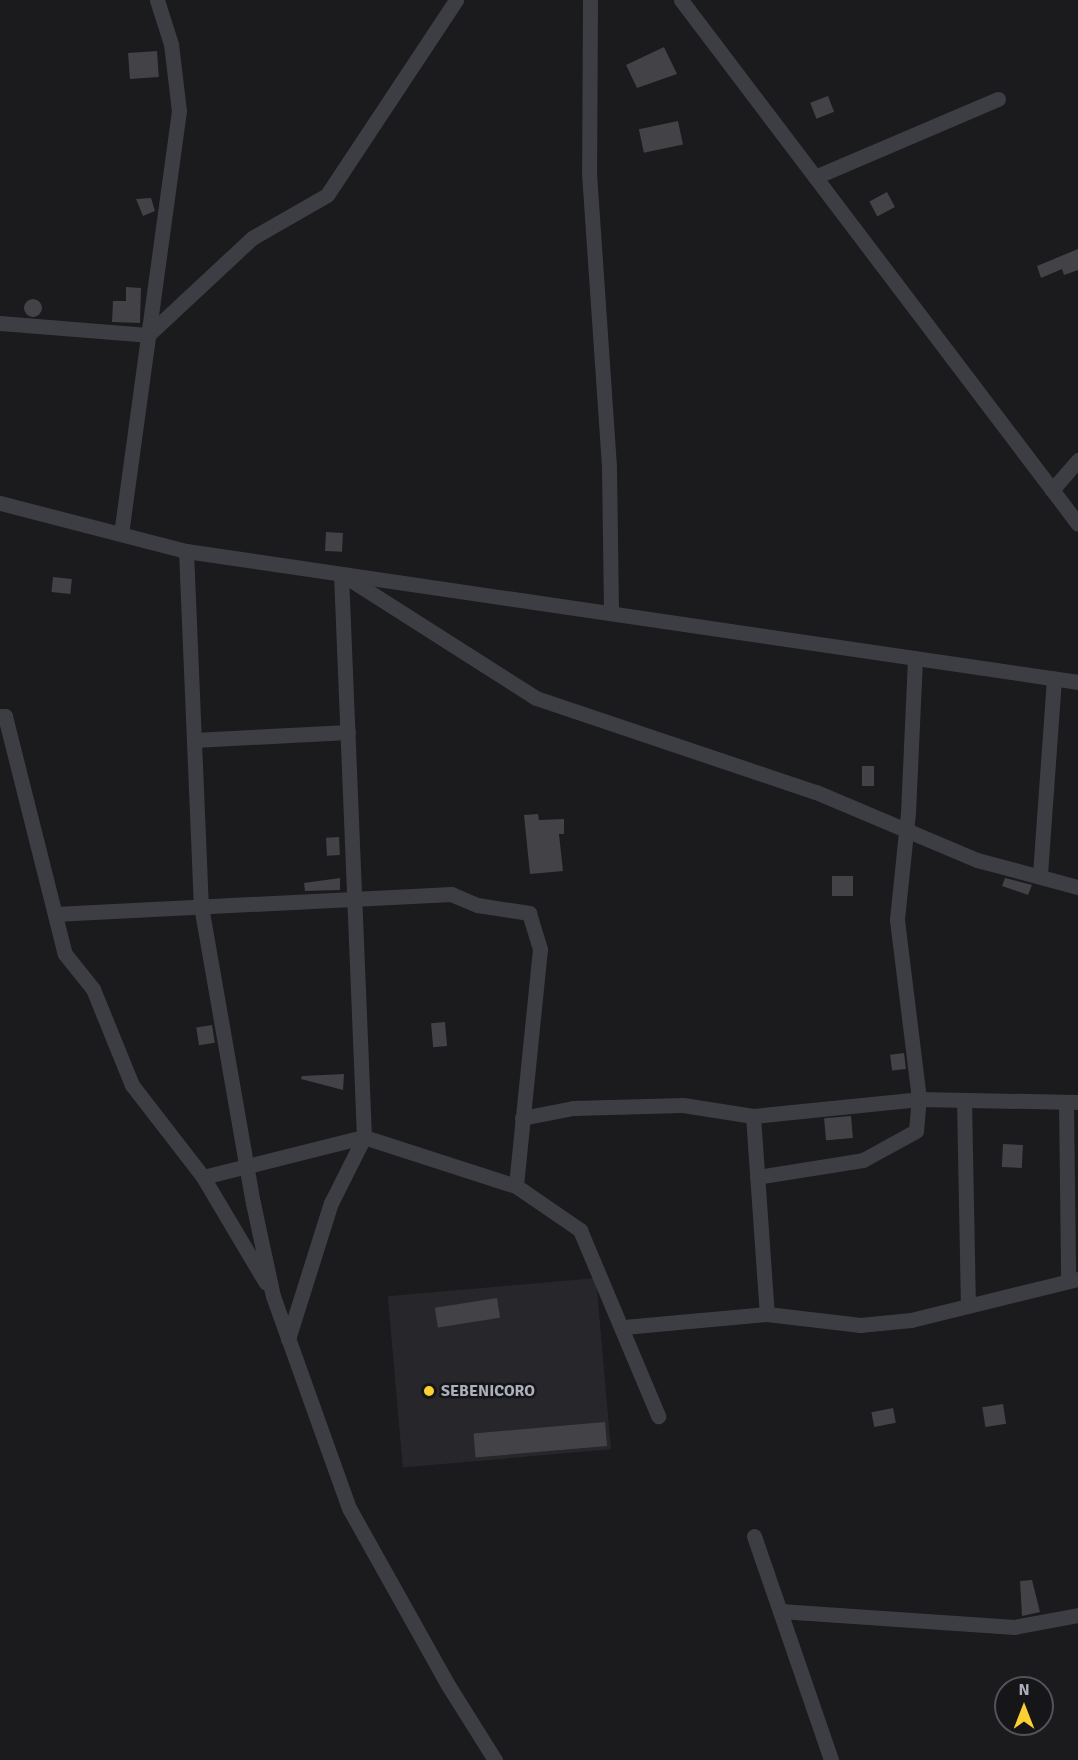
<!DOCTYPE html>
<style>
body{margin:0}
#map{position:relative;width:1078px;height:1760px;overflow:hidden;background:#1b1a1d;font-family:Signika,sans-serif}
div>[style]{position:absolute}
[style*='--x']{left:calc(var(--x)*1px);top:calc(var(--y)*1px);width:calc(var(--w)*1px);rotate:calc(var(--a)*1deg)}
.built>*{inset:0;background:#27262a;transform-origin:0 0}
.building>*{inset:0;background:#424247;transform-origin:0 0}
.round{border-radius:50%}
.street>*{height:15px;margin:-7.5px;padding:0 7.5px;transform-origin:7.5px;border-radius:7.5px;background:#3d3d44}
.dots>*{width:16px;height:16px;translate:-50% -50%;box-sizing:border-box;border:3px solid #161518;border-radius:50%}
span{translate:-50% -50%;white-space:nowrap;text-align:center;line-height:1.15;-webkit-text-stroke:5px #161518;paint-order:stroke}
.poi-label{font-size:16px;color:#acb0bd;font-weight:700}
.left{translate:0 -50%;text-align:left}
.north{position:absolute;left:994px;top:1676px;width:60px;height:60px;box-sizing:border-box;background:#161518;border:2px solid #52535a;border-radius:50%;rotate:0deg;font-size:16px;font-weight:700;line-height:24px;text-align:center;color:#acb0bd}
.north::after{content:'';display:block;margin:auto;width:21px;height:27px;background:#fdd032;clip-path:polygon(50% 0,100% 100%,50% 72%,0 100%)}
</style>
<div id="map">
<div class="built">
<div style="left:596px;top:1278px;width:172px;height:209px;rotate:85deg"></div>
</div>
<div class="building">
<div style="clip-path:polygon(664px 47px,677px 74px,637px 88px,626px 65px)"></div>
<div style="left:157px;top:51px;width:26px;height:29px;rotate:86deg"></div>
<div style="left:828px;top:96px;width:17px;height:19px;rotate:69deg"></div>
<div style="left:678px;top:121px;width:24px;height:40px;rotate:78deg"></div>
<div style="left:887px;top:192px;width:17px;height:20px;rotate:62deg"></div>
<div style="clip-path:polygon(151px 198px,155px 211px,143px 216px,136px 199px)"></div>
<div style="clip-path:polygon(1078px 249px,1078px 270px,1064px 275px,1062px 269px,1041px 278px,1037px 266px)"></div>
<div style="clip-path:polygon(126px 287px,141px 288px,140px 323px,112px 322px,113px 301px,126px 301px)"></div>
<div class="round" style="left:24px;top:299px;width:18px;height:18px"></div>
<div style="left:326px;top:532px;width:17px;height:19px;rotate:3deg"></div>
<div style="left:53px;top:577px;width:19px;height:15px;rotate:6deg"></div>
<div style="left:862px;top:766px;width:12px;height:20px"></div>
<div style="clip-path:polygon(538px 814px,539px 820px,564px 819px,564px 834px,559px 834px,563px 871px,530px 874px,524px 815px)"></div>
<div style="left:339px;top:837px;width:18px;height:13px;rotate:87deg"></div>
<div style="left:853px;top:876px;width:20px;height:21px;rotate:90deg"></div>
<div style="clip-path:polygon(340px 878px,340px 890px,305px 891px,304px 883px)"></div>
<div style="clip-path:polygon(1005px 878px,1032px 885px,1028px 895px,1002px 886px)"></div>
<div style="left:445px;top:1022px;width:24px;height:14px;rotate:85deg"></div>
<div style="left:212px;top:1025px;width:18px;height:16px;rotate:81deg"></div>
<div style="left:904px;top:1053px;width:16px;height:14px;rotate:83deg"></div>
<div style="clip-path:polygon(344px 1074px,343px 1090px,301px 1079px,302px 1076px)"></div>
<div style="left:851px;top:1116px;width:22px;height:27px;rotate:85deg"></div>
<div style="left:1003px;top:1144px;width:20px;height:23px;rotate:3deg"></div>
<div style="left:497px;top:1298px;width:20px;height:63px;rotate:81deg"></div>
<div style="left:1003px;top:1404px;width:20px;height:21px;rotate:81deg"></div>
<div style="left:893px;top:1408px;width:15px;height:22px;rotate:79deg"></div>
<div style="left:605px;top:1422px;width:24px;height:132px;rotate:85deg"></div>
<div style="clip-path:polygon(1032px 1580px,1040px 1612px,1022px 1616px,1020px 1581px)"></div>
</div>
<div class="street">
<div style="--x:590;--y:0;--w:173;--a:90.3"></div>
<div style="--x:589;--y:173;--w:295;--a:86.1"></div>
<div style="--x:609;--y:467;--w:146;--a:89.2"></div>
<div style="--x:681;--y:0;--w:657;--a:52.85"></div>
<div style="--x:815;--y:177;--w:199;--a:-23.1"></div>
<div style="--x:0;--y:323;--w:148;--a:4.6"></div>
<div style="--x:148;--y:335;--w:142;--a:-43"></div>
<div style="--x:252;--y:238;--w:86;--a:-29.8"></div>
<div style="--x:327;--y:195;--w:234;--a:-56.5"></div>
<div style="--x:1052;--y:490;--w:40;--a:-49"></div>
<div style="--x:0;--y:503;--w:192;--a:14.5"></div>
<div style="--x:186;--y:551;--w:902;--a:8.35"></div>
<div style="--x:121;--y:534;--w:427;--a:-82.2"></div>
<div style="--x:179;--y:111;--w:67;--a:-96.8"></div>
<div style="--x:171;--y:44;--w:46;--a:-107.7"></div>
<div style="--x:186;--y:551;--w:355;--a:87.6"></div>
<div style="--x:201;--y:906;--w:302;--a:80.1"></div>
<div style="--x:253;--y:1203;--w:95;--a:77.9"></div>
<div style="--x:273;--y:1296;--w:225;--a:70.3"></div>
<div style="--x:349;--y:1508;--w:203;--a:60.8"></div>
<div style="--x:448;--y:1685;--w:89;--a:57.9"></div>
<div style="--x:346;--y:577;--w:225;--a:32.5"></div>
<div style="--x:536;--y:698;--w:295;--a:18.6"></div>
<div style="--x:816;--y:792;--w:175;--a:22.9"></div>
<div style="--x:977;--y:860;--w:105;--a:15"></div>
<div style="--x:0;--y:716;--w:5;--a:0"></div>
<div style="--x:5;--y:716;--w:245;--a:75.9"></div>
<div style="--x:65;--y:954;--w:45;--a:51.3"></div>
<div style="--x:93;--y:989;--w:104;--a:67.9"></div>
<div style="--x:132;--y:1085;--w:116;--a:52.3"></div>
<div style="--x:203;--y:1177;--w:123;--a:59.3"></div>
<div style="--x:194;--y:740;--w:154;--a:-3"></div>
<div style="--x:1040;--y:874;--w:196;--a:-85.9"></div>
<div style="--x:55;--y:914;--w:397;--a:-2.9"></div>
<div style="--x:451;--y:894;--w:28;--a:23"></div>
<div style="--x:477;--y:905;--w:53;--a:8.7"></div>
<div style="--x:529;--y:913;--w:38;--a:73"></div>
<div style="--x:540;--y:949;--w:238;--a:95.8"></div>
<div style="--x:964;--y:1100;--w:205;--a:88.9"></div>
<div style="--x:1066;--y:1103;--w:176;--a:89.3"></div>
<div style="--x:753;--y:1116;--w:198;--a:86"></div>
<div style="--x:522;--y:1118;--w:52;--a:-11.1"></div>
<div style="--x:573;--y:1108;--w:110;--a:-1.6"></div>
<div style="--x:683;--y:1105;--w:71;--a:8.9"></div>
<div style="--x:753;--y:1116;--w:167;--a:-5.8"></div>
<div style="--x:919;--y:1099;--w:159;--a:1.1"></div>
<div style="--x:203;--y:1177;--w:166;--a:-14"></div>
<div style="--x:364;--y:1137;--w:160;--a:17.9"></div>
<div style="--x:516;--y:1186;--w:78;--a:34.5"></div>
<div style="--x:580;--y:1230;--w:202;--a:67.2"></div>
<div style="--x:757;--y:1177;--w:107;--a:-9.1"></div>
<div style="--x:863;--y:1160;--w:60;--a:-28.7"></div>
<div style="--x:916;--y:1131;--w:32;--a:-85"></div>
<div style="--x:919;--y:1099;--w:181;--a:-97"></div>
<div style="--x:897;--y:919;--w:107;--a:-84.1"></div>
<div style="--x:908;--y:813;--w:155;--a:-87.4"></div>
<div style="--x:624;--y:1327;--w:144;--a:-5.2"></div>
<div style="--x:767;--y:1314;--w:94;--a:6.7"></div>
<div style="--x:860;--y:1325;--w:51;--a:-5.6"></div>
<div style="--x:911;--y:1320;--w:172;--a:-13.8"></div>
<div style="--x:288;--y:1339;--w:143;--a:-72.5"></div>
<div style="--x:331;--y:1203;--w:74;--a:-63.4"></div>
<div style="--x:364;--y:1137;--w:563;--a:-92.34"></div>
<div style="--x:754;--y:1536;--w:237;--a:71"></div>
<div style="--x:780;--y:1611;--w:235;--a:3.9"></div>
<div style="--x:1014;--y:1627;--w:65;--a:-10.6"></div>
</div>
<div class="dots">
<div style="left:429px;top:1391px;background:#fdd032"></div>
</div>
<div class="poi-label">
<span class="left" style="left:441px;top:1391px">SEBENICORO</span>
</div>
<div class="north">N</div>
</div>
